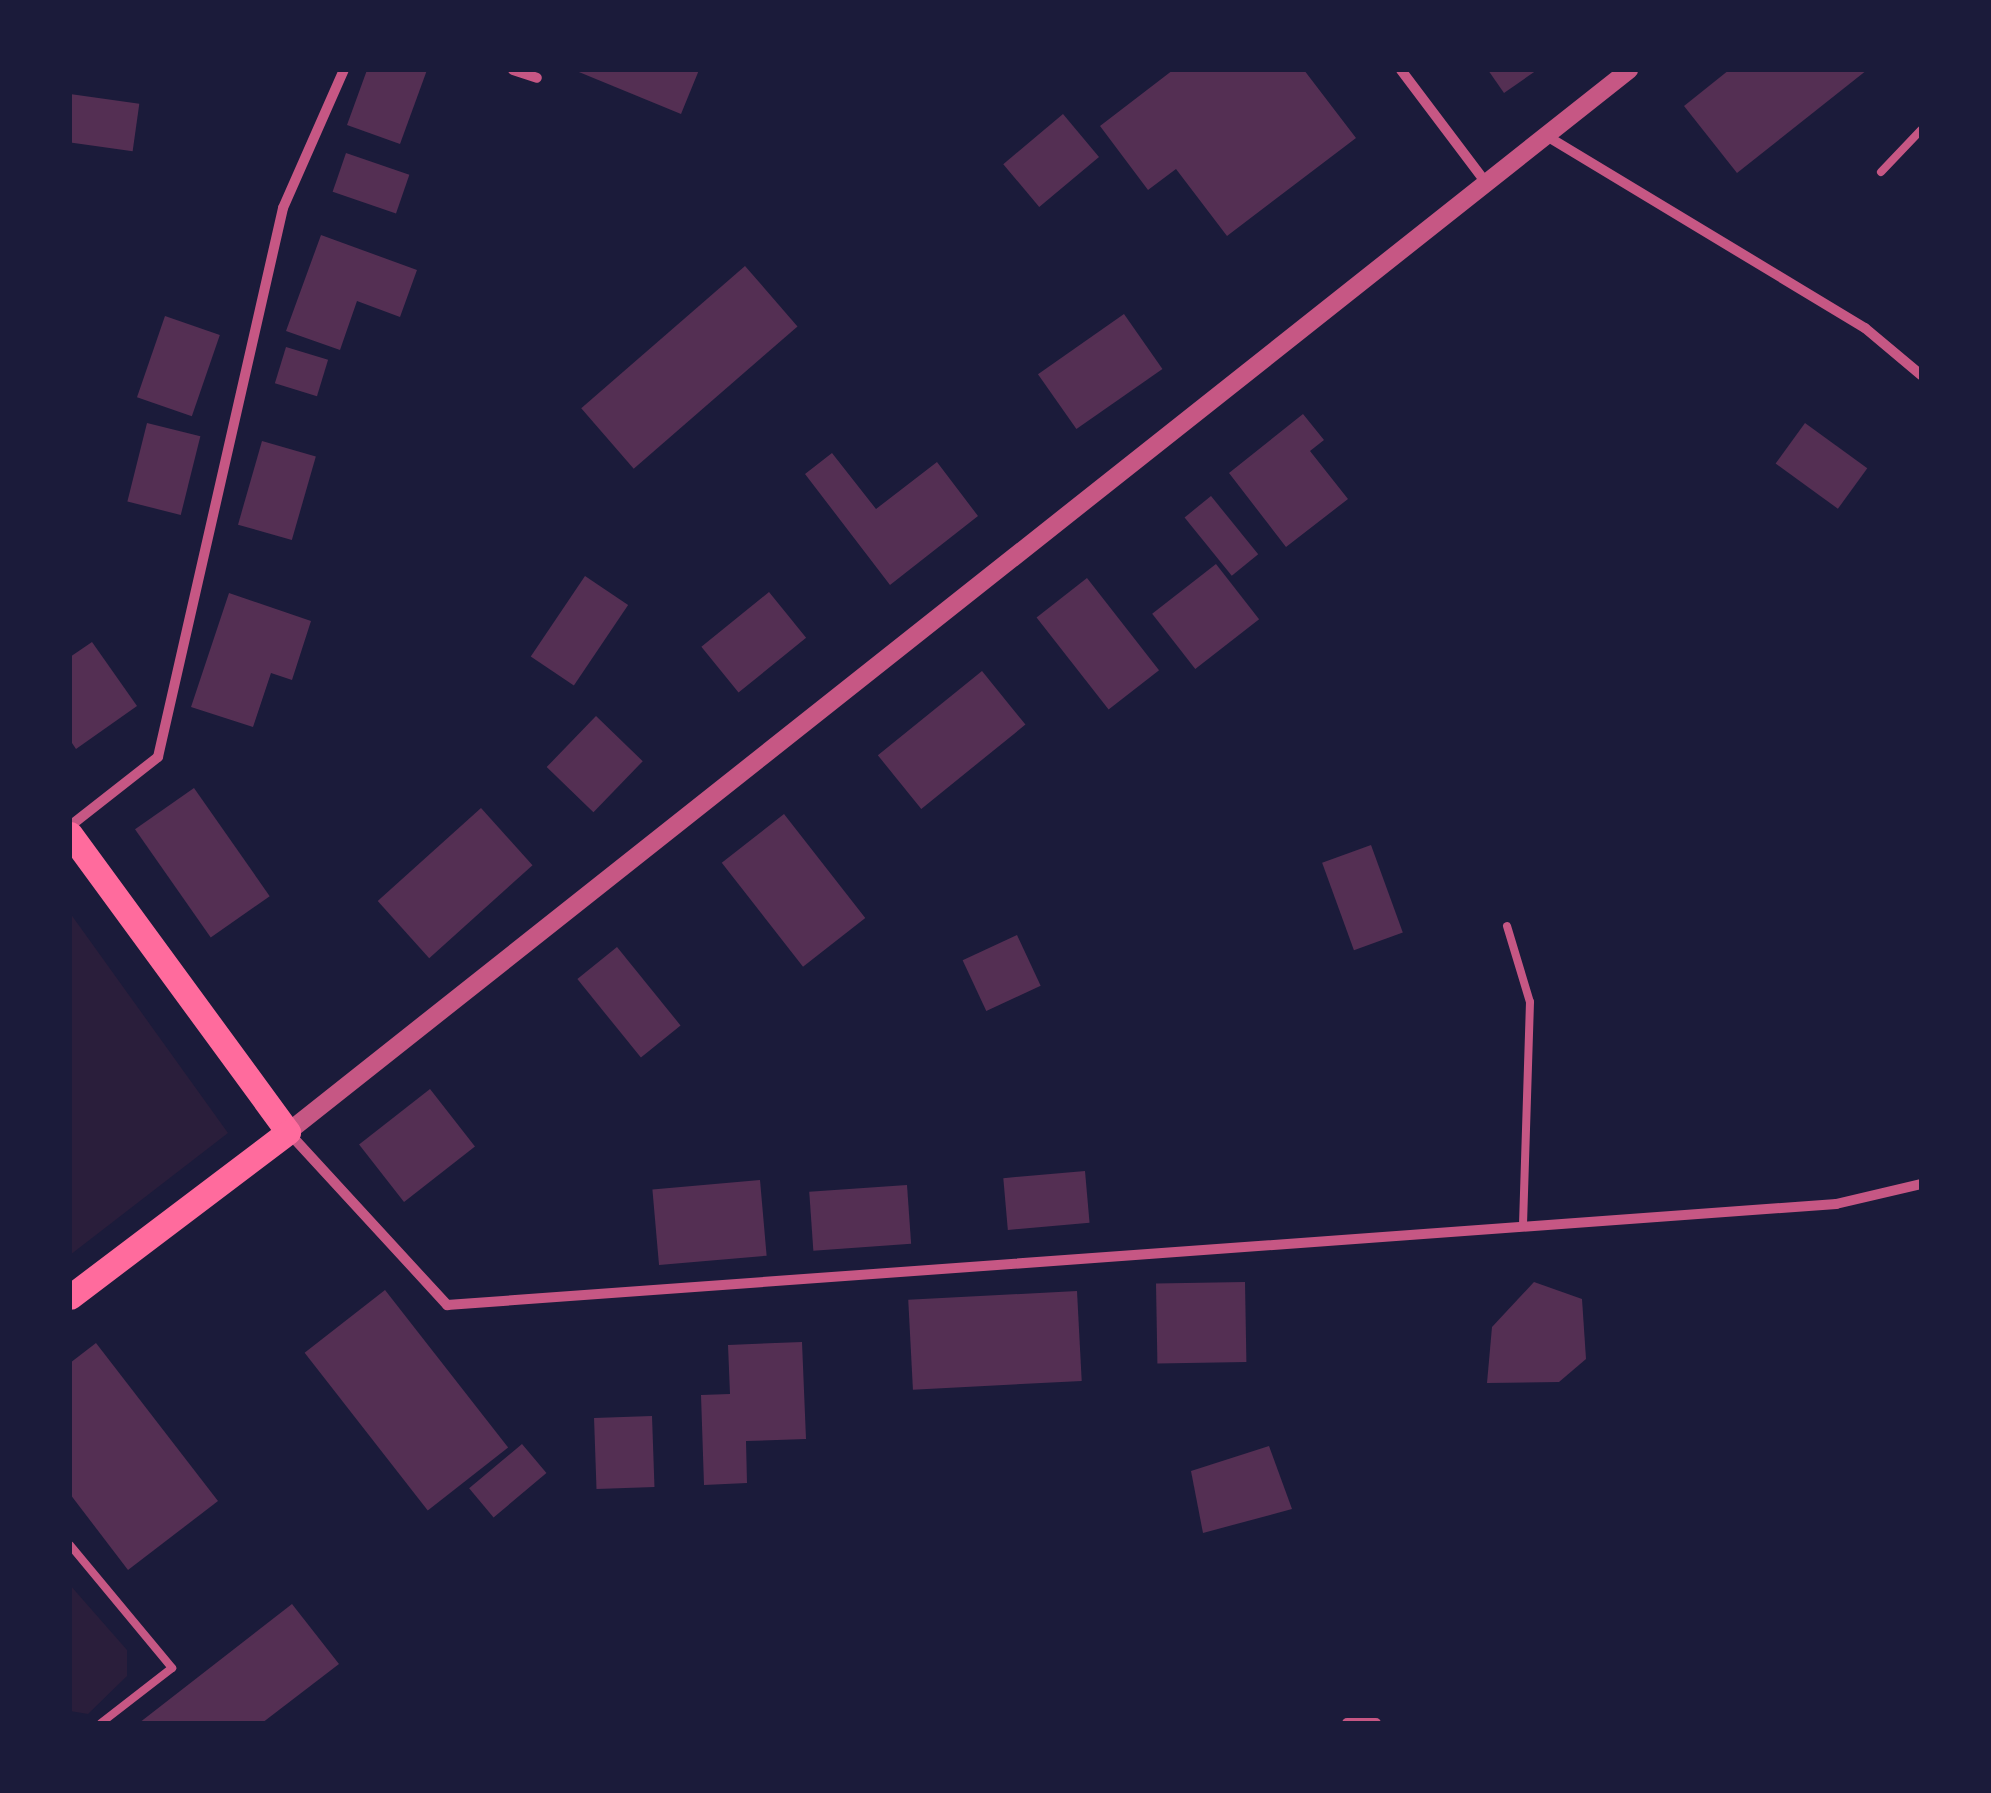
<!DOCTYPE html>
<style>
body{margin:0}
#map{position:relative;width:1991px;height:1793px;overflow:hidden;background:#1b1b3a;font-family:"Fira Sans Condensed",sans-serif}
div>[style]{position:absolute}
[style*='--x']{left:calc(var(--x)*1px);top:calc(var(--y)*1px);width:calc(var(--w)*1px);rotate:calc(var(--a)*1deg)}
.green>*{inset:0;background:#2a1e3b}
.building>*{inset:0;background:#542f53;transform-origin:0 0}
.service>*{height:8px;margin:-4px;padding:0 4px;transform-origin:4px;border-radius:4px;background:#c65784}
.minor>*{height:10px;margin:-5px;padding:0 5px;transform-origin:5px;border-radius:5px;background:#c65784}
.tertiary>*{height:18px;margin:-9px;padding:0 9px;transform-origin:9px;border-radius:9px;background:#c65784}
.primary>*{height:25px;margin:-12.5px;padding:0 12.5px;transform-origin:12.5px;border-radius:12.5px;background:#ff6b9d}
span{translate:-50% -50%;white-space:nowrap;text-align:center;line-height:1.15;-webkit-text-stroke:10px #1b1b3a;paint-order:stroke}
.frame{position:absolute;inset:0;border:72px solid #1b1b3a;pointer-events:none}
</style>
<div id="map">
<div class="green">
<div style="clip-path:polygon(70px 913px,228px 1133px,70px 1255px)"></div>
<div style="clip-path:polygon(70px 1585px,127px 1650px,127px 1676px,88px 1714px,70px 1711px)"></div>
</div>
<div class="building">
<div style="clip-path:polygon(367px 70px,427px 70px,400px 144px,347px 125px)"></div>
<div style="clip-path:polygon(574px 70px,699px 70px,681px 114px)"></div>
<div style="clip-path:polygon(1173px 70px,1304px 70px,1356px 138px,1227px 236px,1176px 169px,1148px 190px,1100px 126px)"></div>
<div style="clip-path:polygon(1488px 70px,1537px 70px,1504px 93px)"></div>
<div style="clip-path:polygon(1729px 70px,1867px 70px,1737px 173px,1684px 106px)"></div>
<div style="left:70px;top:94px;width:70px;height:48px;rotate:8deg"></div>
<div style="left:1063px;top:114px;width:56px;height:78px;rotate:50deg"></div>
<div style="left:346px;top:153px;width:67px;height:41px;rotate:19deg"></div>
<div style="clip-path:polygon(321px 235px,417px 270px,400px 317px,357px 301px,340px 350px,286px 331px)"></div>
<div style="left:745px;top:266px;width:80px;height:217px;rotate:49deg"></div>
<div style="left:1124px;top:314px;width:67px;height:105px;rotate:55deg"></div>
<div style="left:165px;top:316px;width:58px;height:86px;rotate:19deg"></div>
<div style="left:286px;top:347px;width:44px;height:38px;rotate:17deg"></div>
<div style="clip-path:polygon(1303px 414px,1324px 440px,1310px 451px,1348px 499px,1286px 547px,1229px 473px)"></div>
<div style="left:147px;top:423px;width:55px;height:81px;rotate:14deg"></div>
<div style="left:1805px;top:423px;width:77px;height:50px;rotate:36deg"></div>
<div style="left:262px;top:441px;width:56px;height:87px;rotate:16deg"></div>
<div style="clip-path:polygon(832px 453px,876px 509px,937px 462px,978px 516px,890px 585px,805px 474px)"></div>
<div style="left:1211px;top:496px;width:75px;height:34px;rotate:51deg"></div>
<div style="left:1216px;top:564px;width:70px;height:81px;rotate:52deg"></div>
<div style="left:585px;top:576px;width:52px;height:97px;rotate:34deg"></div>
<div style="left:1087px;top:578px;width:117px;height:64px;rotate:52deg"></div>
<div style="left:769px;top:592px;width:59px;height:87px;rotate:51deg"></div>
<div style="clip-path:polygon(229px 593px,311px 621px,292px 680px,271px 673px,253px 727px,191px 707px)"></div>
<div style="clip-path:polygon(92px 642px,137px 706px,76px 749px,70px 740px,70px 657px)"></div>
<div style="left:982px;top:671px;width:69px;height:134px;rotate:51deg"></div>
<div style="left:596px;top:716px;width:65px;height:71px;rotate:44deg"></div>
<div style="left:194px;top:788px;width:132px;height:72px;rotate:55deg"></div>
<div style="left:481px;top:808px;width:77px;height:139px;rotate:48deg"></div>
<div style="left:784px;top:814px;width:132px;height:79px;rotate:52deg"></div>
<div style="left:1371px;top:845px;width:93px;height:52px;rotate:70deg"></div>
<div style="left:1017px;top:935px;width:56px;height:60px;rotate:65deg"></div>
<div style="left:617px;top:947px;width:101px;height:51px;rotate:51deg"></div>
<div style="left:430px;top:1089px;width:73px;height:90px;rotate:52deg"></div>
<div style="left:1085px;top:1171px;width:52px;height:82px;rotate:85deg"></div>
<div style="left:760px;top:1180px;width:76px;height:108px;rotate:85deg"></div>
<div style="left:907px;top:1185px;width:59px;height:98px;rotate:86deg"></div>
<div style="left:1245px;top:1282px;width:80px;height:89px;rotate:89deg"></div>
<div style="clip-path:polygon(1534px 1282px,1582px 1299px,1586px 1359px,1559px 1382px,1487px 1383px,1492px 1327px)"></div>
<div style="left:385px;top:1290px;width:200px;height:102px;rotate:52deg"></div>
<div style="left:1077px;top:1291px;width:90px;height:169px;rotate:87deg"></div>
<div style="clip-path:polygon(802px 1342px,806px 1439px,746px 1441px,747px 1483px,704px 1485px,701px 1395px,730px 1394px,728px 1345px)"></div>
<div style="clip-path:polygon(96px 1343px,218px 1501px,128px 1570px,70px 1494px,70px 1363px)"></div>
<div style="left:652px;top:1416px;width:71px;height:58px;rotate:88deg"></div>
<div style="left:522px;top:1444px;width:38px;height:69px;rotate:50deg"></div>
<div style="clip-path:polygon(1269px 1446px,1292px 1509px,1203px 1533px,1191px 1471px)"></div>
<div style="clip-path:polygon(292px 1604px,339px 1664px,262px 1723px,139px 1723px)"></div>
</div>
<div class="service">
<div style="--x:1881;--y:172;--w:58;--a:-46.4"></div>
<div style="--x:1507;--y:926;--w:79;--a:73.2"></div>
<div style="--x:1530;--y:1002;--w:221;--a:91.8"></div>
<div style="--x:70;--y:1545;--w:160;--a:50.3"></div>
<div style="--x:172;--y:1668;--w:90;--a:142.2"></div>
</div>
<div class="minor">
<div style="--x:513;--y:70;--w:25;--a:18"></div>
<div style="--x:1401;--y:70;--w:141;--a:53"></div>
<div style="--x:1545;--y:135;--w:374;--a:31.1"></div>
<div style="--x:1865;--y:328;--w:73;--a:40"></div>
<div style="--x:70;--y:826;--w:112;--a:-38.1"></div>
<div style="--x:158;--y:757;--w:563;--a:-77.17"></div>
<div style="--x:283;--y:208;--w:151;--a:-66.2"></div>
<div style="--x:289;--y:1133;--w:234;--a:47.4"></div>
<div style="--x:447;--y:1305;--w:1393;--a:-4.16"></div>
<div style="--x:1836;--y:1204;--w:87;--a:-13.2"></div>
<div style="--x:1347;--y:1723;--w:29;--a:0"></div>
</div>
<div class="tertiary">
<div style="--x:288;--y:1132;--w:1711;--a:-38.38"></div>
</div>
<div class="primary">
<div style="--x:70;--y:834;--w:369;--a:53.8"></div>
<div style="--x:288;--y:1132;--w:273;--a:142.9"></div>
</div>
<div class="frame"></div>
</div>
